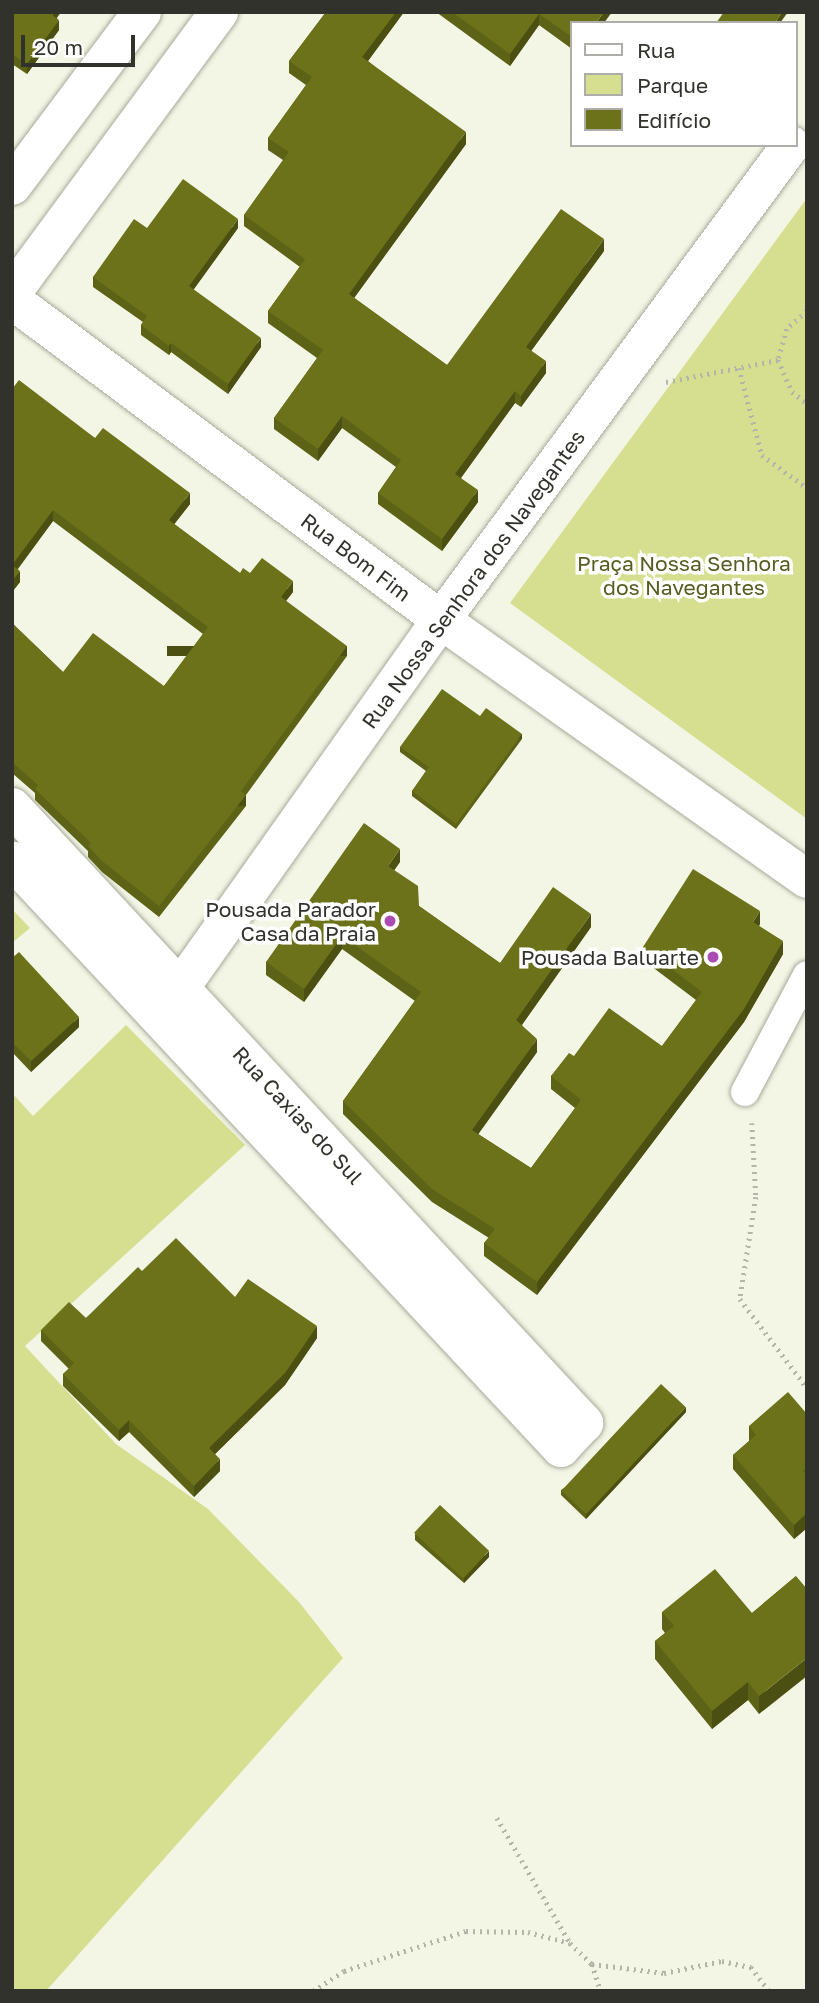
<!DOCTYPE html>
<meta charset="utf-8">
<style>
body{margin:0}
#map{position:relative;width:819px;height:2003px;overflow:hidden;background:#f3f6e5;font-family:"Golos Text",sans-serif}
div>[style]{position:absolute}
[style*='--x']{left:calc(var(--x)*1px);top:calc(var(--y)*1px);width:calc(var(--w)*1px);rotate:calc(var(--a)*1deg)}
.green>*{inset:0;background:#d5df8f}
.path>*{height:4.5px;margin-top:-2.25px;transform-origin:0;background:repeating-linear-gradient(90deg,#b2b5a7 0 2px,transparent 0 7px)}
.roads{filter:drop-shadow(0 0 2px #a8aa9a) drop-shadow(0 0 2px #a8aa9a)}
.pedestrian>*{height:28px;margin:-14px;padding:0 14px;transform-origin:14px;border-radius:14px;background:#fff}
.minor>*{height:38px;margin:-19px;padding:0 19px;transform-origin:19px;border-radius:19px;background:#fff}
.tertiary>*{height:38px;margin:-19px;padding:0 19px;transform-origin:19px;border-radius:19px;background:#fff}
.wall>*{inset:0;background:#5c6216}
.shaded-wall>*{inset:0;background:#4b5012;transform-origin:0 0}
.building>*{inset:0;background:#6b7219;transform-origin:0 0}
.dots>*{width:19px;height:19px;translate:-50% -50%;box-sizing:border-box;border:4px solid #fff;border-radius:50%}
span{translate:-50% -50%;white-space:nowrap;text-align:center;line-height:1.15;-webkit-text-stroke:7px #fff;paint-order:stroke}
.street-label{font-size:21px;color:#31322b}
.park-label{font-size:21px;color:#575d20}
.poi-label{font-size:21px;color:#31322b}
.right{translate:-100% -50%;text-align:right}
.frame{position:absolute;inset:0;border:14px solid #31322b;pointer-events:none}
.legend{position:absolute;left:570px;top:21px;width:228px;height:126px;box-sizing:border-box;background:#fff;border:2px solid #adadaa;margin:0;padding:9px 12px;list-style:none;font-size:21px;color:#31322b}
.legend li{display:flex;align-items:center;gap:14px;height:35px}
.legend b{width:35px;border:2px solid #adadaa}
.scale{position:absolute;left:21px;top:35px;width:114px;height:32px;box-sizing:border-box;border:4px solid #31322b;border-top:0;padding-left:9px;font-size:21px;line-height:24px;white-space:nowrap;color:#31322b;-webkit-text-stroke:5px #fff;paint-order:stroke}
</style>
<div id="map">
<div class="green">
<div style="clip-path:polygon(807px 198px,807px 819px,510px 603px)"></div>
<div style="clip-path:polygon(12px 909px,30px 928px,12px 943px)"></div>
<div style="clip-path:polygon(126px 1025px,245px 1145px,25px 1346px,116px 1444px,208px 1509px,299px 1602px,343px 1658px,46px 1991px,12px 1991px,12px 1093px,33px 1116px)"></div>
</div>
<div class="path">
<div style="--x:807;--y:311;--w:27;--a:138"></div>
<div style="--x:787;--y:329;--w:32;--a:106"></div>
<div style="--x:778;--y:360;--w:35;--a:66"></div>
<div style="--x:792;--y:392;--w:19;--a:36"></div>
<div style="--x:739;--y:368;--w:90;--a:75.2"></div>
<div style="--x:762;--y:455;--w:56;--a:36.3"></div>
<div style="--x:666;--y:382;--w:114;--a:-11.1"></div>
<div style="--x:752;--y:1123;--w:74;--a:86.9"></div>
<div style="--x:756;--y:1197;--w:103;--a:98.9"></div>
<div style="--x:740;--y:1299;--w:111;--a:53"></div>
<div style="--x:497;--y:1818;--w:145;--a:59.7"></div>
<div style="--x:570;--y:1943;--w:30;--a:44"></div>
<div style="--x:592;--y:1964;--w:28;--a:72"></div>
<div style="--x:592;--y:1964;--w:73;--a:7.1"></div>
<div style="--x:664;--y:1973;--w:59;--a:-11.7"></div>
<div style="--x:722;--y:1961;--w:30;--a:12"></div>
<div style="--x:751;--y:1967;--w:30;--a:53"></div>
<div style="--x:313;--y:1991;--w:37;--a:-33"></div>
<div style="--x:344;--y:1971;--w:128;--a:-18.2"></div>
<div style="--x:466;--y:1931;--w:62;--a:0.9"></div>
<div style="--x:528;--y:1932;--w:43;--a:14.7"></div>
</div>
<div class="roads">
<div class="pedestrian">
<div style="--x:745;--y:1092;--w:132;--a:-62.1"></div>
</div>
<div class="minor">
<div style="--x:12;--y:300;--w:535;--a:36.72"></div>
<div style="--x:441;--y:620;--w:448;--a:35.3"></div>
<div style="--x:161;--y:1015;--w:484;--a:-54.7"></div>
<div style="--x:441;--y:620;--w:590;--a:-53.62"></div>
</div>
<div class="tertiary">
<div style="--x:12;--y:186;--w:217;--a:-53.2"></div>
<div style="--x:12;--y:293;--w:349;--a:-53.6"></div>
<div style="--x:12;--y:807;--w:841;--a:47.12"></div>
<div style="--x:584;--y:1423;--w:34;--a:133"></div>
<div style="--x:561;--y:1448;--w:804;--a:-133.04"></div>
</div>
</div>
<div class="wall">
<div style="clip-path:polygon(12px 12px,57px 18px,59px 30px,27px 74px,12px 64px)"></div>
<div style="clip-path:polygon(326px 12px,404px 12px,368px 61px,466px 144px,354px 298px,447px 365px,604px 251px,531px 351px,546px 373px,521px 407px,515px 403px,461px 478px,478px 502px,442px 551px,378px 504px,378px 493px,396px 467px,342px 428px,318px 461px,274px 429px,274px 418px,317px 358px,268px 323px,268px 311px,300px 267px,244px 226px,244px 215px,283px 160px,268px 150px,268px 138px,306px 85px,289px 73px,289px 61px)"></div>
<div style="clip-path:polygon(436px 12px,612px 12px,572px 23px,572px 49px,539px 25px,510px 66px)"></div>
<div style="clip-path:polygon(147px 228px,238px 228px,193px 290px,261px 347px,228px 394px,171px 352px,169px 355px,141px 335px,141px 325px,143px 322px,93px 287px,93px 277px)"></div>
<div style="clip-path:polygon(12px 389px,95px 438px,190px 504px,174px 524px,240px 573px,250px 573px,293px 592px,286px 601px,347px 656px,246px 795px,246px 806px,159px 917px,102px 872px,88px 857px,88px 851px,35px 800px,35px 793px,12px 773px,12px 623px,63px 672px,164px 686px,203px 634px,53px 521px,18px 569px,20px 582px,12px 592px)"></div>
<div style="clip-path:polygon(480px 716px,522px 739px,456px 829px,412px 796px,412px 791px,426px 771px,400px 752px,400px 747px)"></div>
<div style="clip-path:polygon(400px 862px,394px 870px,419px 906px,500px 963px,591px 927px,522px 1025px,537px 1052px,478px 1134px,531px 1168px,575px 1108px,551px 1089px,551px 1076px,574px 1056px,662px 1046px,696px 1000px,643px 960px,643px 947px,760px 924px,759px 926px,783px 954px,744px 1022px,537px 1295px,484px 1256px,484px 1243px,489px 1238px,432px 1202px,343px 1114px,343px 1101px,415px 1001px,342px 949px,304px 1002px,266px 975px,266px 962px)"></div>
<div style="clip-path:polygon(12px 958px,79px 1027px,31px 1072px,12px 1052px)"></div>
<div style="clip-path:polygon(142px 1271px,235px 1297px,317px 1338px,285px 1385px,215px 1454px,220px 1471px,194px 1497px,129px 1432px,119px 1441px,63px 1386px,63px 1374px,69px 1369px,41px 1341px,41px 1330px,86px 1318px)"></div>
<div style="clip-path:polygon(686px 1412px,586px 1519px,561px 1495px,561px 1490px)"></div>
<div style="clip-path:polygon(807px 1414px,807px 1528px,794px 1539px,733px 1469px,733px 1455px,749px 1441px,749px 1426px)"></div>
<div style="clip-path:polygon(415px 1534px,489px 1557px,464px 1583px,415px 1540px)"></div>
<div style="clip-path:polygon(796px 1576px,759px 1714px,748px 1700px,712px 1729px,655px 1659px,655px 1641px,665px 1633px,662px 1629px,662px 1612px,752px 1613px)"></div>
</div>
<div class="shaded-wall">
<div style="clip-path:polygon(54px 12px,61px 12px,52px 25px,52px 15px)"></div>
<div style="clip-path:polygon(396px 12px,404px 12px,362px 69px,362px 57px)"></div>
<div style="clip-path:polygon(604px 12px,612px 12px,604px 23px,596px 23px)"></div>
<div style="clip-path:polygon(782px 12px,788px 12px,780px 23px,775px 23px)"></div>
<div style="clip-path:polygon(539px 14px,539px 25px,510px 66px,510px 54px)"></div>
<div style="clip-path:polygon(59px 20px,59px 30px,27px 74px,27px 64px)"></div>
<div style="clip-path:polygon(466px 132px,466px 144px,349px 305px,349px 294px)"></div>
<div style="clip-path:polygon(238px 219px,238px 228px,189px 296px,189px 286px)"></div>
<div style="clip-path:polygon(604px 239px,604px 251px,526px 358px,526px 347px)"></div>
<div style="clip-path:polygon(261px 338px,261px 347px,228px 394px,228px 384px)"></div>
<div style="clip-path:polygon(171px 343px,171px 352px,169px 355px,169px 346px)"></div>
<div style="clip-path:polygon(546px 361px,546px 373px,521px 407px,521px 396px)"></div>
<div style="clip-path:polygon(515px 391px,515px 403px,455px 486px,455px 474px)"></div>
<div style="clip-path:polygon(342px 416px,342px 428px,318px 461px,318px 449px)"></div>
<div style="clip-path:polygon(478px 490px,478px 502px,442px 551px,442px 539px)"></div>
<div style="clip-path:polygon(190px 493px,190px 504px,169px 531px,169px 520px)"></div>
<div style="clip-path:polygon(53px 510px,53px 521px,12px 576px,12px 565px)"></div>
<div style="clip-path:polygon(20px 571px,20px 582px,12px 592px,12px 581px)"></div>
<div style="clip-path:polygon(293px 581px,293px 592px,281px 607px,281px 597px)"></div>
<div style="left:347px;top:646px;width:10px;height:180px;rotate:90deg"></div>
<div style="left:522px;top:734px;width:5px;height:112px;rotate:90deg"></div>
<div style="left:246px;top:795px;width:11px;height:141px;rotate:90deg"></div>
<div style="clip-path:polygon(400px 849px,400px 862px,388px 879px,388px 866px)"></div>
<div style="clip-path:polygon(760px 911px,760px 924px,753px 935px,753px 922px)"></div>
<div style="clip-path:polygon(591px 914px,591px 927px,516px 1033px,516px 1020px)"></div>
<div style="clip-path:polygon(342px 936px,342px 949px,304px 1002px,304px 989px)"></div>
<div style="clip-path:polygon(783px 941px,783px 954px,744px 1022px,537px 1295px,537px 1282px)"></div>
<div style="clip-path:polygon(79px 1017px,79px 1027px,31px 1072px,31px 1061px)"></div>
<div style="clip-path:polygon(537px 1039px,537px 1052px,472px 1143px,472px 1130px)"></div>
<div style="clip-path:polygon(317px 1326px,317px 1338px,285px 1385px,209px 1460px,209px 1448px)"></div>
<div style="clip-path:polygon(686px 1407px,686px 1412px,586px 1519px,586px 1513px)"></div>
<div style="clip-path:polygon(129px 1420px,129px 1432px,119px 1441px,119px 1430px)"></div>
<div style="clip-path:polygon(220px 1459px,220px 1471px,194px 1497px,194px 1486px)"></div>
<div style="clip-path:polygon(807px 1513px,807px 1528px,794px 1539px,794px 1525px)"></div>
<div style="clip-path:polygon(489px 1551px,489px 1557px,464px 1583px,464px 1578px)"></div>
<div style="clip-path:polygon(807px 1658px,807px 1676px,759px 1714px,759px 1696px)"></div>
<div style="clip-path:polygon(748px 1682px,748px 1700px,712px 1729px,712px 1711px)"></div>
</div>
<div class="building">
<div style="clip-path:polygon(12px 12px,54px 12px,52px 15px,59px 20px,27px 64px,12px 54px)"></div>
<div style="clip-path:polygon(326px 12px,396px 12px,362px 57px,466px 132px,349px 294px,447px 365px,561px 209px,604px 239px,526px 347px,546px 361px,521px 396px,515px 391px,455px 474px,478px 490px,442px 539px,378px 493px,401px 460px,342px 416px,318px 449px,274px 418px,323px 350px,268px 311px,305px 259px,244px 215px,289px 152px,268px 138px,312px 77px,289px 61px)"></div>
<div style="clip-path:polygon(452px 12px,604px 12px,596px 23px,572px 23px,572px 37px,539px 14px,510px 54px)"></div>
<div style="clip-path:polygon(724px 12px,782px 12px,775px 23px,716px 23px)"></div>
<div style="clip-path:polygon(183px 179px,238px 219px,189px 286px,261px 338px,228px 384px,171px 343px,169px 346px,141px 325px,147px 316px,93px 277px,134px 219px,147px 228px)"></div>
<div style="clip-path:polygon(19px 380px,95px 438px,103px 428px,190px 493px,169px 520px,240px 573px,243px 568px,250px 573px,262px 558px,293px 581px,281px 597px,347px 646px,241px 791px,246px 795px,159px 906px,102px 861px,88px 846px,91px 843px,35px 789px,38px 785px,12px 762px,12px 623px,63px 672px,93px 633px,164px 686px,208px 627px,53px 510px,12px 565px,20px 571px,12px 581px,12px 389px)"></div>
<div style="clip-path:polygon(442px 689px,480px 716px,486px 708px,522px 734px,456px 824px,412px 791px,429px 767px,400px 747px)"></div>
<div style="clip-path:polygon(364px 823px,400px 849px,388px 866px,418px 886px,419px 906px,500px 963px,553px 887px,591px 914px,516px 1020px,537px 1039px,472px 1130px,531px 1168px,581px 1100px,551px 1076px,569px 1053px,574px 1056px,609px 1008px,662px 1046px,702px 992px,643px 947px,693px 869px,760px 911px,753px 922px,783px 941px,744px 1009px,537px 1282px,484px 1243px,495px 1229px,432px 1189px,343px 1101px,421px 992px,342px 936px,304px 989px,266px 962px)"></div>
<div style="clip-path:polygon(19px 952px,79px 1017px,31px 1061px,12px 1042px,12px 958px)"></div>
<div style="clip-path:polygon(176px 1238px,235px 1297px,248px 1279px,317px 1326px,285px 1373px,209px 1448px,220px 1459px,194px 1486px,129px 1420px,119px 1430px,63px 1374px,74px 1363px,41px 1330px,69px 1302px,86px 1318px,138px 1267px,142px 1271px)"></div>
<div style="left:661px;top:1384px;width:34px;height:146px;rotate:43deg"></div>
<div style="clip-path:polygon(788px 1392px,807px 1414px,807px 1468px,803px 1471px,807px 1475px,807px 1513px,794px 1525px,733px 1455px,756px 1435px,749px 1426px)"></div>
<div style="left:440px;top:1505px;width:67px;height:38px;rotate:43deg"></div>
<div style="clip-path:polygon(715px 1569px,752px 1613px,796px 1576px,807px 1589px,807px 1658px,759px 1696px,748px 1682px,712px 1711px,655px 1641px,674px 1626px,662px 1612px)"></div>
</div>
<div class="dots">
<div style="left:390px;top:921px;background:#ab4cb5"></div>
<div style="left:713px;top:957px;background:#ab4cb5"></div>
</div>
<div class="street-label">
<span style="left:356px;top:557px;rotate:37deg">Rua Bom Fim</span>
<span style="left:473px;top:579px;rotate:-54deg">Rua Nossa Senhora dos Navegantes</span>
<span style="left:298px;top:1115px;rotate:47deg">Rua Caxias do Sul</span>
</div>
<div class="park-label">
<span style="left:684px;top:575px">Praça Nossa Senhora<br>dos Navegantes</span>
</div>
<div class="poi-label">
<span class="right" style="left:376px;top:921px">Pousada Parador<br>Casa da Praia</span>
<span class="right" style="left:699px;top:957px">Pousada Baluarte</span>
</div>
<div class="frame"></div>
<ul class="legend">
<li><b style="height:9px;background:#fff"></b>Rua</li>
<li><b style="height:19px;background:#d5df8f"></b>Parque</li>
<li><b style="height:19px;background:#6b7219"></b>Edifício</li>
</ul>
<div class="scale">20 m</div>
</div>
